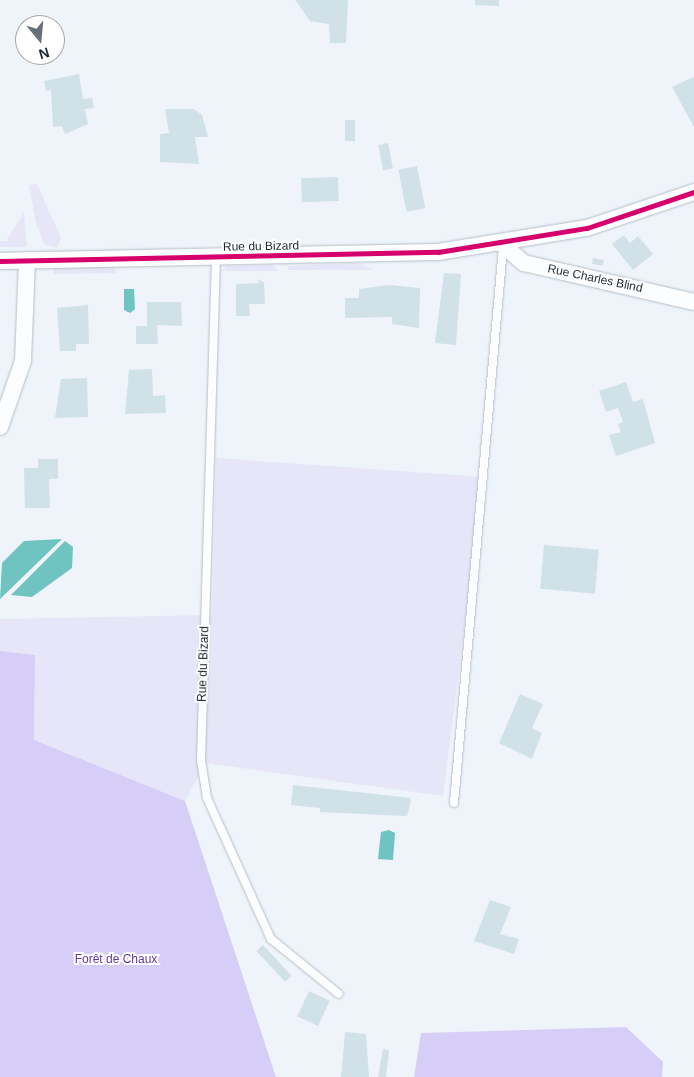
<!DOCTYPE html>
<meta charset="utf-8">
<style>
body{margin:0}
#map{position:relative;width:694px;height:1077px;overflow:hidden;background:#eef4fa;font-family:Arial,sans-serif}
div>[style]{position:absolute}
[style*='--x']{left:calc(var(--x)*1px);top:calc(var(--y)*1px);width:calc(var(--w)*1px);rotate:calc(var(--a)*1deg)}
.green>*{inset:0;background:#e7e6f8}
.forest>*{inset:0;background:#d7cef8}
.water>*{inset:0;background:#6fc3c1}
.building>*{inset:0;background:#d1e1e8;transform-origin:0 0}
.roads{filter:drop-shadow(0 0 1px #b6bec5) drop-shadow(0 0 1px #b6bec5)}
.service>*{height:8px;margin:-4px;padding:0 4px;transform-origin:4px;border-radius:4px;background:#fcfdfe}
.minor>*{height:16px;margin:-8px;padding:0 8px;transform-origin:8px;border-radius:8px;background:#fcfdfe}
.cycleway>*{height:5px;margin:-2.5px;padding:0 2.5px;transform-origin:2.5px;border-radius:2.5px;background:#d6006c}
span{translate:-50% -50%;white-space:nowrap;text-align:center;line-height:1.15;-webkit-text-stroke:4px #fff;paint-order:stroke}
.street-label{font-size:12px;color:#1e2830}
.park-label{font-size:12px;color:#613aa1}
.north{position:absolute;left:15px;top:15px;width:50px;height:50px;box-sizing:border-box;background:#fff;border:1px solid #a5a9ac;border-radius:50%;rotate:163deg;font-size:14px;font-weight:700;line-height:20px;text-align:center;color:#1e2830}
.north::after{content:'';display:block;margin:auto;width:18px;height:22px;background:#676f77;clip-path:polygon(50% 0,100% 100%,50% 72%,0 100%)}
</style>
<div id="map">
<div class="green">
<div style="clip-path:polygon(37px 184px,61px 238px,57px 248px,44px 244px,36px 223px,29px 185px)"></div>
<div style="clip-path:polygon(24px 213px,27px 247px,0 247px,0 241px,6px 241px)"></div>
<div style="clip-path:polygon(357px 263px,374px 270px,288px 270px,289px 266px)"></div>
<div style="clip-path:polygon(273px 265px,278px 271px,221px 271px,227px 266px)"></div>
<div style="clip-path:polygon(115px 266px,116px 273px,54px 274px,53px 268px)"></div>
<div style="clip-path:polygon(216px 458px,484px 477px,443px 796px,206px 763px,185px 801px,34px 740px,35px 655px,0 651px,0 619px,212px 615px)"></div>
</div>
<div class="forest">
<div style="clip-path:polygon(0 651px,35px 655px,34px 740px,185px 801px,276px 1077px,0 1077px)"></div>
<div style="clip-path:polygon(626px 1027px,663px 1062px,662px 1077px,414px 1077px,421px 1033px)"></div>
</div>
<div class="water">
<div style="clip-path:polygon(124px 289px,134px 289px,135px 309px,130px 313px,124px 310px)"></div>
<div style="clip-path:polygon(62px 539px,0 599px,2px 563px,24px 541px)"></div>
<div style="clip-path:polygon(65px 541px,73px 547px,72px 568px,32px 597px,11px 595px)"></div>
<div style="clip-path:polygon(389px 830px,395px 833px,393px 860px,378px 859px,381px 832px)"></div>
</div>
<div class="building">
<div style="clip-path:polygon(295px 0,348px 0,346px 43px,330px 43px,329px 24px,310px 21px)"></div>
<div style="clip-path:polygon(475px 0,499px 0,499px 6px,475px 5px)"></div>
<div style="clip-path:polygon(79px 74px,83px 99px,92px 98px,94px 108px,85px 109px,88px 124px,65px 134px,62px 126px,53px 127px,51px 90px,46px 91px,44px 81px)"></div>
<div style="clip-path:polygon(693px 77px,694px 78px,694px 127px,672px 87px)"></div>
<div style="clip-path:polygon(165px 109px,194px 109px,202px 115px,208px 137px,195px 137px,199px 164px,160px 162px,160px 134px,169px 133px)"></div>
<div style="left:345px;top:120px;width:10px;height:21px"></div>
<div style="left:388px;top:143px;width:26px;height:10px;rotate:79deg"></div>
<div style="left:417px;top:166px;width:43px;height:19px;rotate:79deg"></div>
<div style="left:338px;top:177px;width:24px;height:37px;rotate:88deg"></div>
<div style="clip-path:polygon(624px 235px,630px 243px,638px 236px,653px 254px,633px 270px,612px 244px)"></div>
<div style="left:593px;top:258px;width:11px;height:6px;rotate:10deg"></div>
<div style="clip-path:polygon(444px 273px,461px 274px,456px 345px,435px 343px)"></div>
<div style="clip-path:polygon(258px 279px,264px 283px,265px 304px,249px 304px,250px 316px,236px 316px,236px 284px,259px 283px)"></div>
<div style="clip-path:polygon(389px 285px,420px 288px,419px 328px,392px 324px,392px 317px,345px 318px,345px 298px,359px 298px,359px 289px)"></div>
<div style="clip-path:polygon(147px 302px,181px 302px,182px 326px,157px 325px,158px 344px,136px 344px,136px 326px,147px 326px)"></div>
<div style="clip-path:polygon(88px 305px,89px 344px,76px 344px,76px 351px,60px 351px,57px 308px)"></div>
<div style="clip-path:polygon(152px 369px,153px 396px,165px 395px,166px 413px,125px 414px,129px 370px)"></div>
<div style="clip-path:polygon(87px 378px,88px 417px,55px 418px,61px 379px)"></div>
<div style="clip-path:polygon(626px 382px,633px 402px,643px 399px,655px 443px,616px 456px,609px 435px,621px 432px,618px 424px,623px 422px,618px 408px,606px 412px,599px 391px)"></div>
<div style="clip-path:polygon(38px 459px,58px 459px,58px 479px,49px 479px,50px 508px,25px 508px,24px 468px,38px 468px)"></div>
<div style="left:544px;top:545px;width:55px;height:44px;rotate:5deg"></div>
<div style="clip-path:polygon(520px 694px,543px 704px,532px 728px,542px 733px,532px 759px,499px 743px)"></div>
<div style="clip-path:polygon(293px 785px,411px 798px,410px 805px,407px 816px,320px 812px,320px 808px,291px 805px)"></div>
<div style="clip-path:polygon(490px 900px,511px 907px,500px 934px,519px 939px,514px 954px,474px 941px)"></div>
<div style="left:263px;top:945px;width:42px;height:9px;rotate:47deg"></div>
<div style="left:309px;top:991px;width:23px;height:28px;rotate:25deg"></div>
<div style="clip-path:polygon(345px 1032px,366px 1034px,369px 1077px,341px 1077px)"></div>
<div style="clip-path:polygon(383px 1049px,389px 1050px,386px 1077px,378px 1077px)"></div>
</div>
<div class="roads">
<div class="service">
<div style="--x:216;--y:257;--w:503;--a:91.71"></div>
<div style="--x:201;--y:760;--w:38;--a:81"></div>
<div style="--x:207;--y:798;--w:155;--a:65.6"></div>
<div style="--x:271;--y:939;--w:87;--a:39"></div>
<div style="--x:454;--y:803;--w:558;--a:-84.96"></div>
</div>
<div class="minor">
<div style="--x:503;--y:245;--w:28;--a:41"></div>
<div style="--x:524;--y:263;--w:174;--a:12.9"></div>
<div style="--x:0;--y:261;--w:438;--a:-1.2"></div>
<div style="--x:438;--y:252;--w:151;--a:-9.2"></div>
<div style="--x:587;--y:228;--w:113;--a:-18.6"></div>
<div style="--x:0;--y:427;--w:70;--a:-70.8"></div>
<div style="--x:23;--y:361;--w:101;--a:-87.7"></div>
</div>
</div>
<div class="cycleway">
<div style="--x:0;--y:261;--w:438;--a:-1.2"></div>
<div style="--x:438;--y:252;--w:151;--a:-9.2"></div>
<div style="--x:587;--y:228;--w:113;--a:-18.6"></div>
</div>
<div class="street-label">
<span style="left:261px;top:247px;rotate:-1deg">Rue du Bizard</span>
<span style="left:595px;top:279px;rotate:12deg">Rue Charles Blind</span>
<span style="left:204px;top:664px;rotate:-88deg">Rue du Bizard</span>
</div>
<div class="park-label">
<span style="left:116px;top:960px">Forêt de Chaux</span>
</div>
<div class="north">N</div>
</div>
